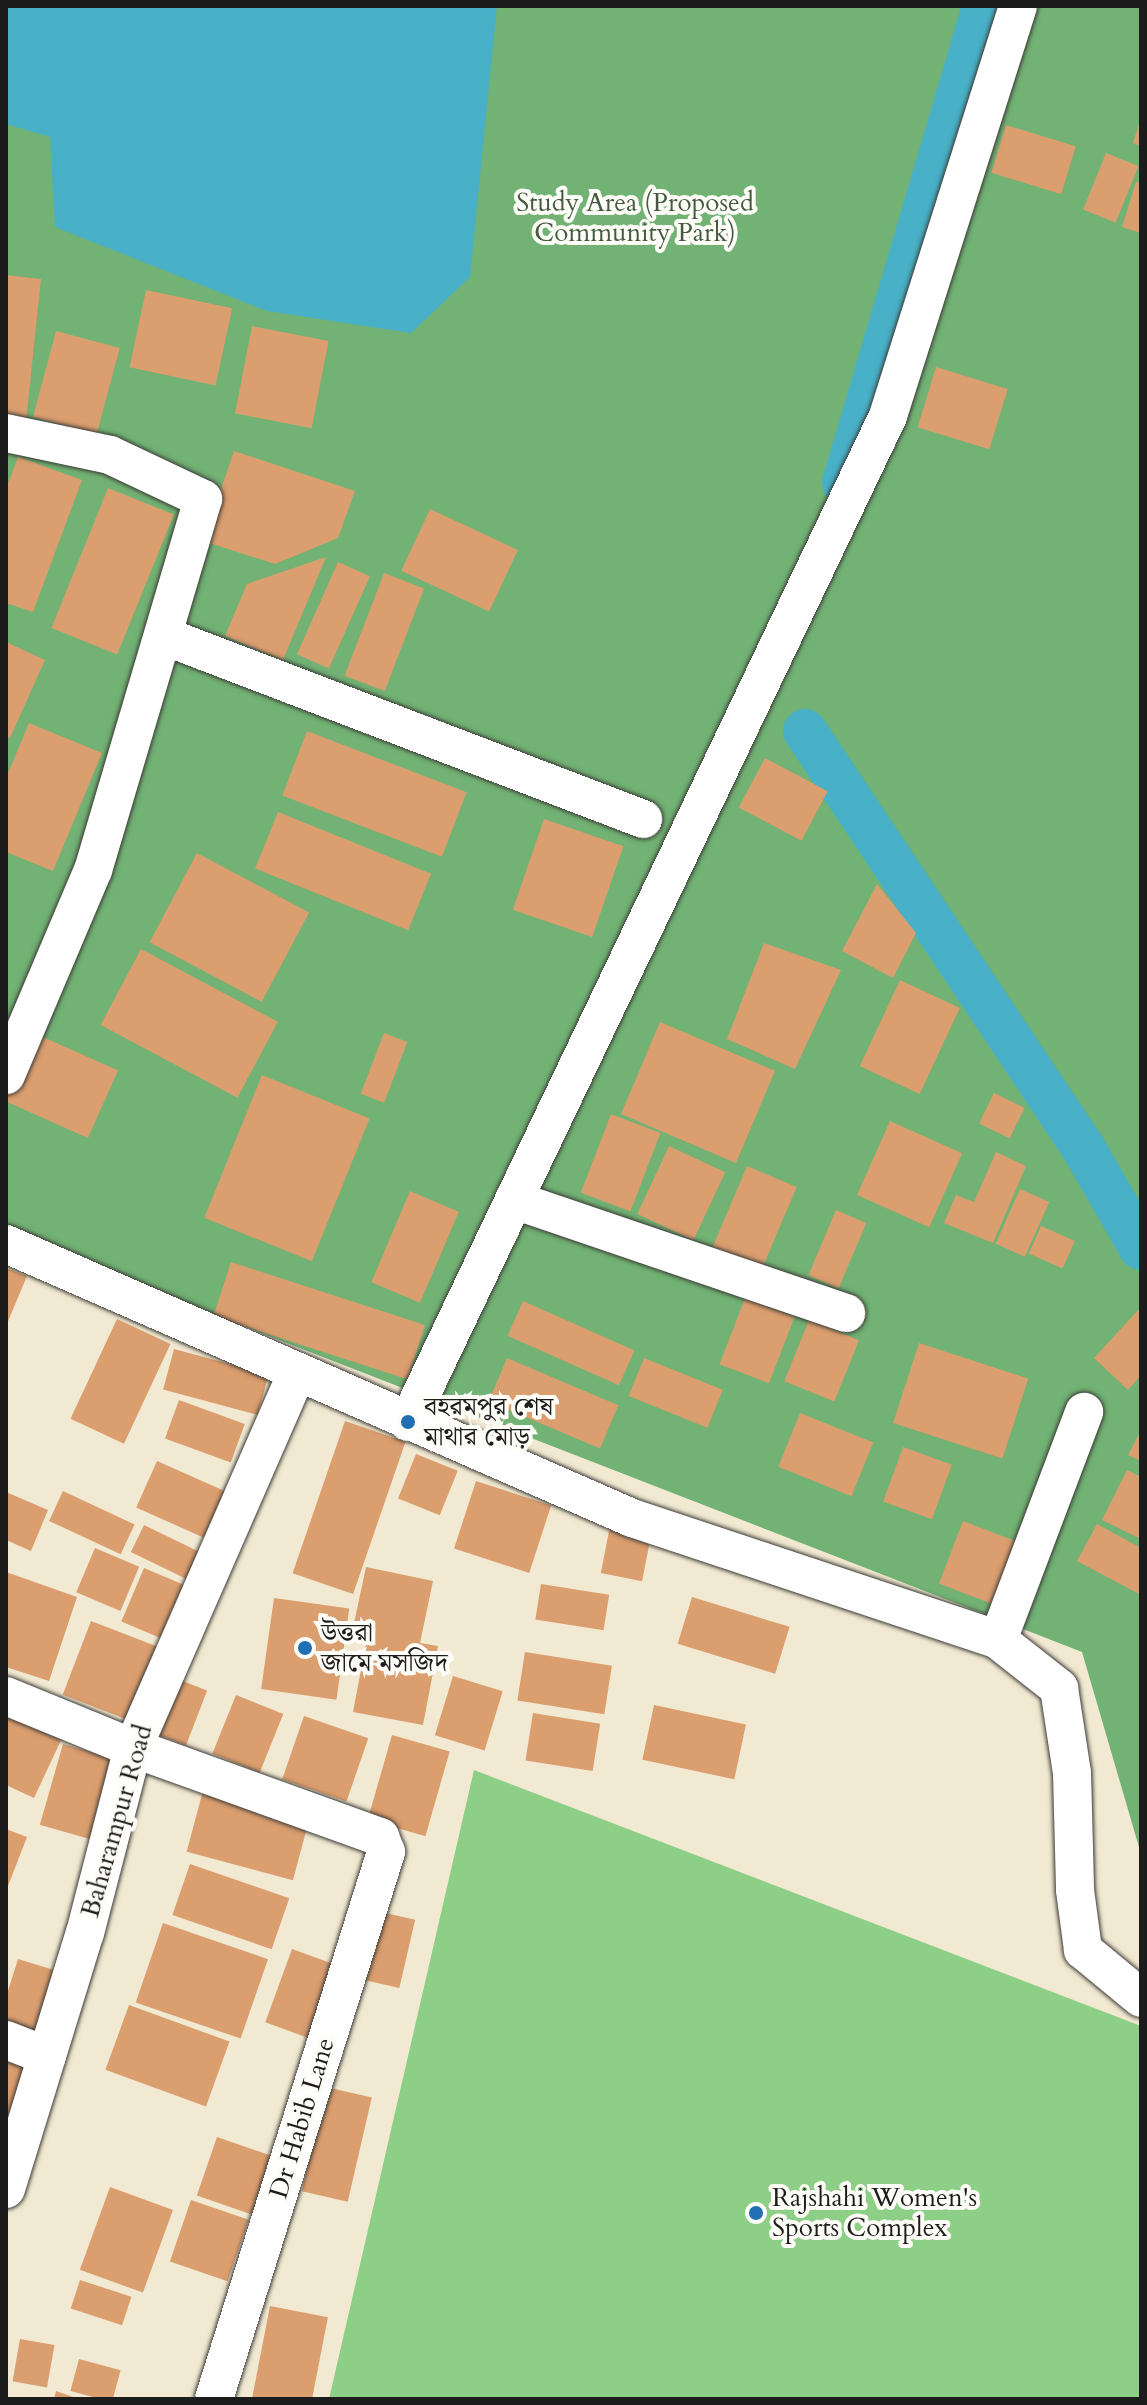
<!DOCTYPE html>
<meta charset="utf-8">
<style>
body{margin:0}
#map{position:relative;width:1147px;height:2405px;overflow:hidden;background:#f2e9d2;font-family:Cardo,"Noto Serif Bengali",serif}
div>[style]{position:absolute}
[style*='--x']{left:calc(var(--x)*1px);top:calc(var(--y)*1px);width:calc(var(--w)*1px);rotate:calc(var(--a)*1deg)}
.green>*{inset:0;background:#8dcf87}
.forest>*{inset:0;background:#72b274}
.water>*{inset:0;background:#48b0c7}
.canal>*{height:44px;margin:-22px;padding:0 22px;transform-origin:22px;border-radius:22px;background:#48b0c7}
.building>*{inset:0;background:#db9e6f;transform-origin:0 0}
.roads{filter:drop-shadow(0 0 2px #3c3b37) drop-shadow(0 0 2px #3c3b37)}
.minor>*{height:38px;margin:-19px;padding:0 19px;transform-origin:19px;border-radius:19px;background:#fff}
.dots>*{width:22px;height:22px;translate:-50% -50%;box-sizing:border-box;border:4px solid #fdfcf7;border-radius:50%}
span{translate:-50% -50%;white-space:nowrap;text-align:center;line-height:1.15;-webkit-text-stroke:8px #fdfcf7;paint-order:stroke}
.park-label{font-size:26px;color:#445b41}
.poi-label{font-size:26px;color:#1c1c1c}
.left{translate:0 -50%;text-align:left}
.street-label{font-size:26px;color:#1c1c1c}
.frame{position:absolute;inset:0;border:8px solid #1c1c1c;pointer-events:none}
</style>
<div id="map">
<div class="green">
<div style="clip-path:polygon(474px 1770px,1141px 2026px,1141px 2399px,329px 2399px)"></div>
</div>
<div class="forest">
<div style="clip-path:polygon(6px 6px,1141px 6px,1141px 1854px,1082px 1652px,6px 1234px)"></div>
</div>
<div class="water">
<div style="clip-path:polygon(6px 6px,497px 6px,470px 277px,411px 333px,267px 311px,55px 227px,50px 137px,6px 124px)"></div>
</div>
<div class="canal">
<div style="--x:844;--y:483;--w:497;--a:-73.6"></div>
<div style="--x:805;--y:731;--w:503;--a:56.28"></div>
<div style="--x:1084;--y:1149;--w:114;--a:60.1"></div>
</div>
<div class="building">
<div style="clip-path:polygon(1141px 118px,1141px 146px,1133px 143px)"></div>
<div style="left:1006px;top:125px;width:73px;height:50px;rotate:17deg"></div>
<div style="left:1106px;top:153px;width:35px;height:61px;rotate:22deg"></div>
<div style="clip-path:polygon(1136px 182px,1141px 183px,1141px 233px,1122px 227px)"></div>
<div style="clip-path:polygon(6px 275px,41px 279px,26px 421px,6px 419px)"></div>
<div style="left:146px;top:290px;width:88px;height:79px;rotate:12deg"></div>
<div style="left:252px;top:326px;width:78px;height:89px;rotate:11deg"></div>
<div style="left:56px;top:331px;width:66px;height:89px;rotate:15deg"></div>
<div style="left:936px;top:367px;width:75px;height:63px;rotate:17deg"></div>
<div style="clip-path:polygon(234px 451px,355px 491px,338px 538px,275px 564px,203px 541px)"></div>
<div style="clip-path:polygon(18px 457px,82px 480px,33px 612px,6px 603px,6px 489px)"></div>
<div style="left:108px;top:488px;width:71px;height:151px;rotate:22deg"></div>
<div style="left:430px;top:509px;width:97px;height:68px;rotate:25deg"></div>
<div style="clip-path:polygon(326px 557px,283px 660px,225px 636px,247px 584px)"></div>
<div style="left:338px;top:562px;width:35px;height:101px;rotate:24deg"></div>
<div style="left:384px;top:573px;width:43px;height:110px;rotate:21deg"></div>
<div style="clip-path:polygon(6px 642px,45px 660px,10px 738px,6px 736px)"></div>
<div style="clip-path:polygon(29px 723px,102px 753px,53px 871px,6px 852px,6px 778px)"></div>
<div style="left:307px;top:731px;width:171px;height:69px;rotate:21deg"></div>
<div style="left:765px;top:758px;width:71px;height:56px;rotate:28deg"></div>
<div style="left:278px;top:812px;width:165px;height:61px;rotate:22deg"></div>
<div style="left:544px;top:819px;width:84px;height:96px;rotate:19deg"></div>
<div style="left:197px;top:853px;width:127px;height:101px;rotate:28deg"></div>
<div style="clip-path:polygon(877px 884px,916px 933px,893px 978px,842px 951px)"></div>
<div style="clip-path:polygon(764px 943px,841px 970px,795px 1069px,727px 1039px)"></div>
<div style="left:141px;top:949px;width:155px;height:86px;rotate:28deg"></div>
<div style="left:900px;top:980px;width:66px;height:95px;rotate:25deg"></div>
<div style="left:660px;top:1022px;width:125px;height:100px;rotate:23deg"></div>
<div style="left:34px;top:1033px;width:92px;height:74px;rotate:24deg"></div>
<div style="left:384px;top:1033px;width:25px;height:65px;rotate:21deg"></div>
<div style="left:262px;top:1075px;width:116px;height:154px;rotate:22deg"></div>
<div style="left:994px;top:1093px;width:34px;height:34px;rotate:26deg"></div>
<div style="left:611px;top:1114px;width:53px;height:84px;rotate:21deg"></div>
<div style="left:890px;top:1121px;width:79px;height:81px;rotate:24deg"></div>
<div style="left:669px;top:1146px;width:62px;height:75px;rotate:25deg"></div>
<div style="clip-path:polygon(996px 1152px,1026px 1166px,993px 1243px,944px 1223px,956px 1195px,974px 1202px)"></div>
<div style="left:747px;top:1166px;width:54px;height:99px;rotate:23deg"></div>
<div style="left:1020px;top:1189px;width:32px;height:60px;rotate:24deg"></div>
<div style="left:410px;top:1191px;width:53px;height:99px;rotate:23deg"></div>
<div style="left:836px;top:1210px;width:33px;height:71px;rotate:23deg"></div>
<div style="left:1041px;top:1226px;width:37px;height:30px;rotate:24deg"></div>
<div style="left:231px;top:1262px;width:204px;height:57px;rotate:18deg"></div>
<div style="clip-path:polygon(6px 1268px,27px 1276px,6px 1326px)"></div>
<div style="left:745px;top:1298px;width:53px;height:71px;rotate:21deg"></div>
<div style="left:523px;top:1301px;width:122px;height:38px;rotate:24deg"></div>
<div style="clip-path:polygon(1141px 1307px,1141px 1375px,1128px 1390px,1094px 1358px)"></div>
<div style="left:117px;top:1319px;width:59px;height:110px;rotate:25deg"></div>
<div style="left:809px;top:1320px;width:54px;height:66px;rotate:22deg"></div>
<div style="left:919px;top:1343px;width:115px;height:84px;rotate:18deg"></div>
<div style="left:174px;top:1349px;width:98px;height:42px;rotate:15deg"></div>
<div style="left:507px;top:1358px;width:121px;height:47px;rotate:23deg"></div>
<div style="left:644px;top:1358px;width:85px;height:41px;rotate:22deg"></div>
<div style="left:179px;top:1400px;width:70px;height:41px;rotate:20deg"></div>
<div style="left:800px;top:1413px;width:79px;height:58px;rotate:22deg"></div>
<div style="left:345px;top:1421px;width:64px;height:161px;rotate:19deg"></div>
<div style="clip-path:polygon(1141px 1430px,1141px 1461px,1128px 1455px)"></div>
<div style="left:903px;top:1447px;width:52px;height:58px;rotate:20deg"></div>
<div style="left:416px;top:1454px;width:45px;height:48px;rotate:22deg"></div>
<div style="left:157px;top:1461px;width:74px;height:51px;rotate:24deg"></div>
<div style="clip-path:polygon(1127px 1470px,1141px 1477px,1141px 1539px,1102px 1520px)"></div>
<div style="left:476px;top:1481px;width:79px;height:71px;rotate:18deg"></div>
<div style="left:63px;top:1491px;width:79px;height:33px;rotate:25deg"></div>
<div style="clip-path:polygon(6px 1492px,48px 1510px,31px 1551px,6px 1540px)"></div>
<div style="left:963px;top:1521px;width:67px;height:67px;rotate:21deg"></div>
<div style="clip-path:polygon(1097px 1524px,1141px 1548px,1141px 1595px,1077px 1561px)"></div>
<div style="left:144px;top:1525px;width:71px;height:30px;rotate:26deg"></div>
<div style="left:610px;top:1526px;width:42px;height:48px;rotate:11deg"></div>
<div style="left:95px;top:1548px;width:48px;height:48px;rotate:23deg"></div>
<div style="clip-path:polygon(366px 1567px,433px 1581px,420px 1643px,438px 1646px,423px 1725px,353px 1712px,368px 1633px,376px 1633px,353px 1628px)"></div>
<div style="left:144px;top:1568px;width:54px;height:58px;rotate:23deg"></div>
<div style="clip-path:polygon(6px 1572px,77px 1597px,49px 1681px,6px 1667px)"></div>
<div style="left:541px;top:1584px;width:69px;height:36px;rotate:9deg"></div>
<div style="left:692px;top:1597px;width:102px;height:49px;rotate:17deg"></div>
<div style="left:274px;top:1598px;width:76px;height:92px;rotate:8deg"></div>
<div style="left:91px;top:1621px;width:73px;height:79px;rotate:21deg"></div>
<div style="left:525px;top:1652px;width:88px;height:49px;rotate:9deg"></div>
<div style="left:167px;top:1675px;width:43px;height:59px;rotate:21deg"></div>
<div style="left:453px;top:1676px;width:52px;height:62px;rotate:17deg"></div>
<div style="left:236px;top:1695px;width:51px;height:63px;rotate:22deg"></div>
<div style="left:654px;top:1705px;width:94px;height:56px;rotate:12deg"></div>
<div style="clip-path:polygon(6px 1713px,63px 1736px,34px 1798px,6px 1785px)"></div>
<div style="left:533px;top:1713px;width:68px;height:48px;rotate:9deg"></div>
<div style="left:304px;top:1716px;width:68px;height:67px;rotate:19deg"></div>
<div style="left:392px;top:1735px;width:60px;height:88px;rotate:16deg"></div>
<div style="left:63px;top:1744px;width:68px;height:84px;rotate:16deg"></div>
<div style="left:204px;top:1787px;width:110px;height:67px;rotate:15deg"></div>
<div style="clip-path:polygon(6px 1829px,27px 1837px,6px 1891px)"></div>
<div style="left:190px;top:1864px;width:105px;height:54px;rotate:19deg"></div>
<div style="left:381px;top:1912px;width:35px;height:70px;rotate:13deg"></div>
<div style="left:163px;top:1923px;width:111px;height:84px;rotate:19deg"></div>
<div style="left:292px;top:1949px;width:58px;height:78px;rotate:20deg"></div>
<div style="clip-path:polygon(18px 1959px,67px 1974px,45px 2044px,6px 2031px,6px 1997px)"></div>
<div style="left:129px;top:2005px;width:107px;height:69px;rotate:20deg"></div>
<div style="clip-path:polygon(6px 2055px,38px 2066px,6px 2136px)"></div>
<div style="left:326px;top:2087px;width:47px;height:107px;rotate:13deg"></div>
<div style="left:217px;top:2137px;width:74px;height:62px;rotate:19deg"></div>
<div style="left:110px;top:2187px;width:67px;height:88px;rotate:20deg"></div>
<div style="left:191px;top:2200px;width:61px;height:65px;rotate:19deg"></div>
<div style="left:80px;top:2280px;width:54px;height:30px;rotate:18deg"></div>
<div style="left:270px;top:2306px;width:59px;height:95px;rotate:11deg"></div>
<div style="left:20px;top:2339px;width:35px;height:43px;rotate:10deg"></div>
<div style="left:79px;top:2359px;width:43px;height:33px;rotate:15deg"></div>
<div style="clip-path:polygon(56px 2391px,79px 2399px,54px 2399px)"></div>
</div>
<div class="roads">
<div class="minor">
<div style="--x:6;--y:433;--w:106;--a:11.9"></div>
<div style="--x:110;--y:455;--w:103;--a:25.3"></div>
<div style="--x:203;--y:499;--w:387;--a:106.5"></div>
<div style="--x:93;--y:870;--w:223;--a:113"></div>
<div style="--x:164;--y:636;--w:513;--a:20.91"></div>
<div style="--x:514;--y:1200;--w:351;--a:18.8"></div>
<div style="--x:6;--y:1244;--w:683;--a:23.64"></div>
<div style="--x:632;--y:1518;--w:386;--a:18.4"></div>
<div style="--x:998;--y:1640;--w:78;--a:38.2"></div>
<div style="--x:1059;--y:1688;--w:86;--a:81.3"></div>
<div style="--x:1072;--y:1773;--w:117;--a:88.5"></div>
<div style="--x:1075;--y:1890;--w:61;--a:82.4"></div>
<div style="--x:1083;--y:1950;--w:75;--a:39.6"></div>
<div style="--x:408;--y:1422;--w:1115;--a:-64.49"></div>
<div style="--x:888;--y:416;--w:430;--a:-72.4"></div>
<div style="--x:998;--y:1640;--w:244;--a:-69.3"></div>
<div style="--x:6;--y:1696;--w:137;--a:22.3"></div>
<div style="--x:133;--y:1748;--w:263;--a:19.8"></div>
<div style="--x:380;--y:1837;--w:16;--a:68"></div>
<div style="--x:386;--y:1852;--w:573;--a:107.46"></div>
<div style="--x:6;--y:2040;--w:44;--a:21.3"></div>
<div style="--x:6;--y:2189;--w:268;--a:-72.9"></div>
<div style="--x:85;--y:1933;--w:191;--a:-75.5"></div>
<div style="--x:133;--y:1748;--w:407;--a:-66.4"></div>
</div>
</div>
<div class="dots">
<div style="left:408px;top:1422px;background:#1f6fb2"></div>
<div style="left:305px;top:1648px;background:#1f6fb2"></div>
<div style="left:756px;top:2213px;background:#1f6fb2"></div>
</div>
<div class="park-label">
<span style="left:635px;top:218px">Study Area (Proposed<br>Community Park)</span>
</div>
<div class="poi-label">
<span class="left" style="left:424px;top:1422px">বহরমপুর শেষ<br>মাথার মোড়</span>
<span class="left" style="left:321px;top:1648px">উত্তরা<br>জামে মসজিদ</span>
<span class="left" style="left:772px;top:2213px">Rajshahi Women's<br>Sports Complex</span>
</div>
<div class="street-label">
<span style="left:117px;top:1821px;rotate:-74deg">Baharampur Road</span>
<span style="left:302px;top:2118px;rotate:-73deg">Dr Habib Lane</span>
</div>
<div class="frame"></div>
</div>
